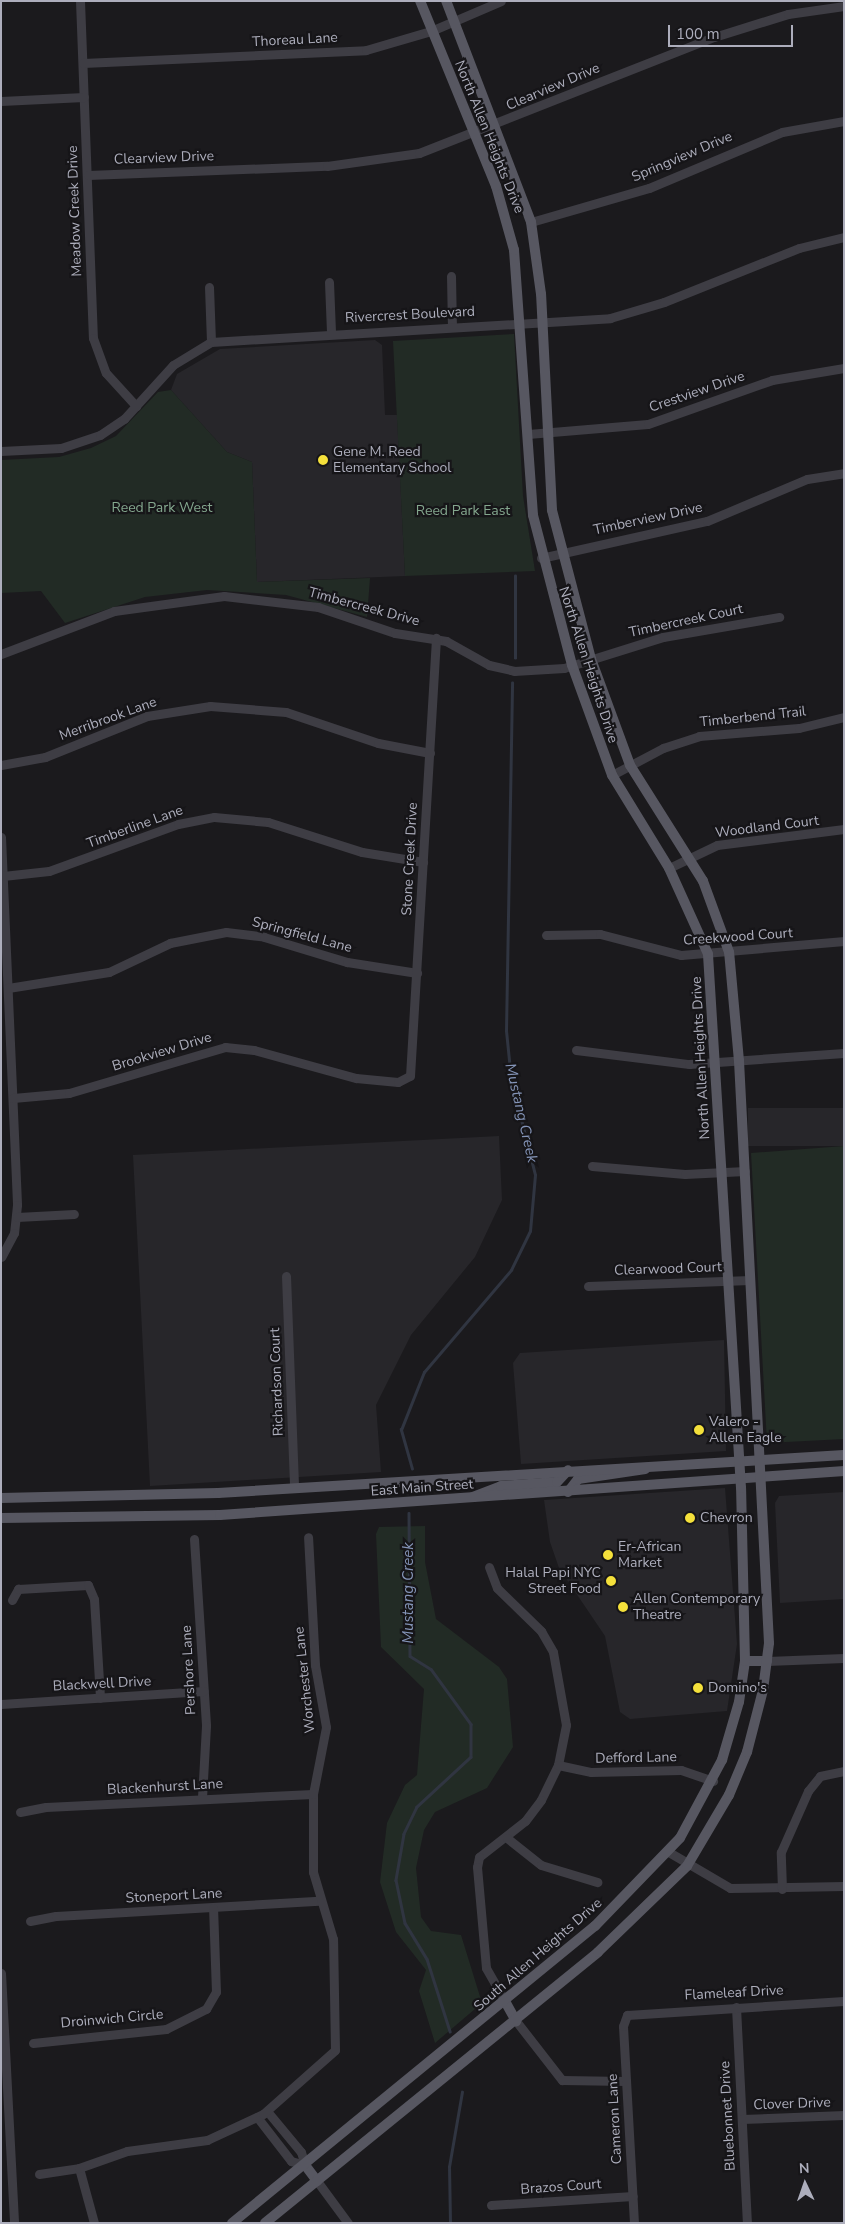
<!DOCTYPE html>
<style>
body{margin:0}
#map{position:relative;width:845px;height:2224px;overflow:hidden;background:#1b1a1d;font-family:"Nunito Sans",sans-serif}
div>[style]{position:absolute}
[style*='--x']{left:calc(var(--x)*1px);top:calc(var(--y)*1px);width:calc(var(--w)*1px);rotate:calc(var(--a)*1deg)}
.built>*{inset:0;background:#27262a;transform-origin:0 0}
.green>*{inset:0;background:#222b25}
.stream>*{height:2.5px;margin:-1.25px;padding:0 1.25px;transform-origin:1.25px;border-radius:1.25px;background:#303541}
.minor>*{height:9px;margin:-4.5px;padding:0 4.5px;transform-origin:4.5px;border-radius:4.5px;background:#3e3d44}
.major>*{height:10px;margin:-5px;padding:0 5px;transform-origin:5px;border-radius:5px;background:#575761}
.dots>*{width:14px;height:14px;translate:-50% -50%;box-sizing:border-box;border:2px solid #161518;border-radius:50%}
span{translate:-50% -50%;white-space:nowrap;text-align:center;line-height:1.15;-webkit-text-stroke:4.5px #161518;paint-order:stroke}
.street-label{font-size:14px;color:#adaebc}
.poi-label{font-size:14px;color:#adaebc}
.left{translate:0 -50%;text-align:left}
.right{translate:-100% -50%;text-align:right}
.park-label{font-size:14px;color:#84a78e}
.water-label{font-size:15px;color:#8494b7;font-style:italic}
.frame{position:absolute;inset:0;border:2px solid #adaebc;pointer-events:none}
.north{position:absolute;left:780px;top:2159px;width:50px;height:50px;-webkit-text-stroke:4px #161518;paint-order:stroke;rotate:357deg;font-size:14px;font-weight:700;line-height:20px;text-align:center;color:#adaebc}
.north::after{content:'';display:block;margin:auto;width:18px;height:22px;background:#adaebc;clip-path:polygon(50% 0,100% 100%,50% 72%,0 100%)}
.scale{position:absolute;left:668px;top:25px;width:125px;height:22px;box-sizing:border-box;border:2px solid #adaebc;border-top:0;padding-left:6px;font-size:15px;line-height:18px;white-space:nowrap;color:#adaebc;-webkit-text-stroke:4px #161518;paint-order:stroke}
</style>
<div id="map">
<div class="built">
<div style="clip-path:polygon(375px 340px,382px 345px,385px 415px,397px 415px,405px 576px,257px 582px,252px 462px,227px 452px,171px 390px,177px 374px,220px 349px)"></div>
<div style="left:844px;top:1108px;width:38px;height:96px;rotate:90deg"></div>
<div style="clip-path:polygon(499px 1136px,502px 1200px,475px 1257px,411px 1335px,376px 1405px,381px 1472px,150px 1486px,133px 1155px)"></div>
<div style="clip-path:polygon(724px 1340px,726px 1451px,521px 1464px,513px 1363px,520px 1353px)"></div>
<div style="clip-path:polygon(725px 1488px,737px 1644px,727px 1711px,630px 1719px,620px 1712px,605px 1636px,559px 1568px,550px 1542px,544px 1500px)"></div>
<div style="clip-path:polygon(844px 1492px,844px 1599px,780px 1603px,775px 1503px,779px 1496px)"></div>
</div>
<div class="green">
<div style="clip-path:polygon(514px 334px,523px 496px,535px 571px,405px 576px,393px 341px)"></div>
<div style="clip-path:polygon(171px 390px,227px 452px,252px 462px,257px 582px,370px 578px,367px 617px,286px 595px,207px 590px,145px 597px,65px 623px,41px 591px,1px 593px,1px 460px,59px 457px,91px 448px,116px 436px,158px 392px)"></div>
<div style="clip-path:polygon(844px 1146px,844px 1439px,767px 1443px,751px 1153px)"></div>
<div style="clip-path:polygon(425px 1526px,425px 1562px,436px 1619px,499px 1667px,507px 1679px,513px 1747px,487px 1788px,435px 1812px,424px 1830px,416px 1868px,421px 1917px,431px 1931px,461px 1935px,482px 2003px,435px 2043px,419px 1991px,426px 1970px,396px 1932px,380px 1882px,387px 1823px,405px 1785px,417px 1775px,424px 1689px,381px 1647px,376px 1534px,379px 1527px)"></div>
</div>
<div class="stream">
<div style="--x:515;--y:658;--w:82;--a:-90"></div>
<div style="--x:412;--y:1469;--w:41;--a:-105.8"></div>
<div style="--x:401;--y:1430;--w:62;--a:-68.4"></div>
<div style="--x:424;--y:1372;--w:134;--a:-49.5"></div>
<div style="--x:511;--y:1270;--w:43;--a:-64"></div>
<div style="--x:530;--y:1231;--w:56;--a:-84.9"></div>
<div style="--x:535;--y:1175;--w:98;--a:-104.2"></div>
<div style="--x:511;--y:1080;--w:49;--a:-95.8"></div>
<div style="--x:506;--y:1031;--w:348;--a:-89"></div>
<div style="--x:409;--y:1513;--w:143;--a:89.6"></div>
<div style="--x:410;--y:1656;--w:25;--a:32"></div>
<div style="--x:431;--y:1669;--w:68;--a:54"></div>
<div style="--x:471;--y:1724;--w:33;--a:90"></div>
<div style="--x:471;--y:1757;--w:74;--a:137.2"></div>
<div style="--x:417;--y:1807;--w:30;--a:116"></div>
<div style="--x:404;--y:1834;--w:47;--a:99.9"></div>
<div style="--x:396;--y:1880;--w:44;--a:78.2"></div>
<div style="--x:405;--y:1923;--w:42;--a:58.6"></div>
<div style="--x:427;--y:1959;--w:76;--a:72.3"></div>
<div style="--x:450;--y:2223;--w:56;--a:-91"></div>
<div style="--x:449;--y:2167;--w:76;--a:-80.2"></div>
</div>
<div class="minor">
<div style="--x:80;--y:1;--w:337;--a:87.8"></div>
<div style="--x:93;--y:338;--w:37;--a:70"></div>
<div style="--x:106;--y:373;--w:45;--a:47.7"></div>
<div style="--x:83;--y:63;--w:283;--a:-2.6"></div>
<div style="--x:366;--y:50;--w:68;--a:-16.3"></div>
<div style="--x:431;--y:31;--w:76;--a:-23.2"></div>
<div style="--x:1;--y:101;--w:83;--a:-2.8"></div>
<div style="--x:88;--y:175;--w:239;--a:-2.2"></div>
<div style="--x:327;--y:166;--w:93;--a:-8"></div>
<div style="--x:419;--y:153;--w:317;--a:-21.5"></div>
<div style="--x:714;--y:37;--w:77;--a:-17.3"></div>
<div style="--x:788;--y:14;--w:57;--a:-8.1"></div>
<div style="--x:531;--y:222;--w:123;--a:-16.1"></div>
<div style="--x:649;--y:188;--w:144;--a:-22.8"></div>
<div style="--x:782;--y:132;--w:63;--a:-10.1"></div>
<div style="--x:451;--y:276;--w:51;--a:88.9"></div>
<div style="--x:329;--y:282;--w:50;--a:87.7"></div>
<div style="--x:209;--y:287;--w:55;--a:87.9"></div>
<div style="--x:528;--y:434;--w:120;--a:-4.8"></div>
<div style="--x:648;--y:424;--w:132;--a:-19.5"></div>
<div style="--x:772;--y:380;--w:73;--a:-9.5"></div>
<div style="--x:1;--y:451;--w:60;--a:-2.9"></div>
<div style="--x:61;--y:448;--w:41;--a:-18.4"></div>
<div style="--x:100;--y:435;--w:29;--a:-34"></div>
<div style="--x:124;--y:419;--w:73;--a:-47.8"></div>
<div style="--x:173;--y:365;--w:44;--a:-31.2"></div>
<div style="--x:211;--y:342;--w:400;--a:-3.4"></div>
<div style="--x:610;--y:318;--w:56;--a:-16.5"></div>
<div style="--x:664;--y:302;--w:145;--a:-21.8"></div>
<div style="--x:799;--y:248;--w:46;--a:-13.7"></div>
<div style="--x:541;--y:558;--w:170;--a:-12.6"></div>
<div style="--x:707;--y:521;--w:108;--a:-22.8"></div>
<div style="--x:807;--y:479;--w:37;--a:-9"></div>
<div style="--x:1;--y:654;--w:121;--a:-20.8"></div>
<div style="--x:114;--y:611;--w:111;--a:-7.8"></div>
<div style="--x:224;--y:596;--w:95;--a:6.7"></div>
<div style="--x:318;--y:607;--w:81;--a:18.7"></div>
<div style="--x:395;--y:633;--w:52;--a:8.9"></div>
<div style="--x:446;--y:641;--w:49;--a:29.2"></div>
<div style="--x:489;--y:665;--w:26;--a:13"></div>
<div style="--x:514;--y:671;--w:50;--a:-3.4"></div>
<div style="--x:564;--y:668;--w:104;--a:-17.4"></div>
<div style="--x:663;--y:637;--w:118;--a:-9.8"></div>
<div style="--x:1;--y:765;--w:45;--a:-10.3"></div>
<div style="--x:45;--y:757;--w:110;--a:-21.9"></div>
<div style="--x:147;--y:716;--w:64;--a:-9"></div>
<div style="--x:210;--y:706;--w:76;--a:4.5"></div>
<div style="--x:286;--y:712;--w:97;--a:18.6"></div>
<div style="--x:378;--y:743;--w:53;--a:10.9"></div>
<div style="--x:612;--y:775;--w:58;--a:-27.9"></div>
<div style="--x:663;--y:748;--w:38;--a:-18"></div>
<div style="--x:699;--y:736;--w:100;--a:-4.6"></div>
<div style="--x:799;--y:728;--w:46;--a:-13.7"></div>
<div style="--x:1;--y:837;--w:368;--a:87.5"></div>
<div style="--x:17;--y:1205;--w:28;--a:96"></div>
<div style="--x:14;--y:1233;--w:27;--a:118"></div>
<div style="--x:669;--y:868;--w:53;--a:-25.6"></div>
<div style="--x:717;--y:845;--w:128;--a:-7.2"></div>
<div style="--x:3;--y:876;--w:46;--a:-6.2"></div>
<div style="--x:49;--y:871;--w:137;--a:-20"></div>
<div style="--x:178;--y:824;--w:37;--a:-11"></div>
<div style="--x:214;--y:817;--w:54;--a:5.3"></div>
<div style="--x:268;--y:822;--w:99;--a:17.7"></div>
<div style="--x:362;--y:852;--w:62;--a:9.3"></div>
<div style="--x:546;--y:935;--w:54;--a:-1.1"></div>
<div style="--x:600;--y:934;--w:84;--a:14.5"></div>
<div style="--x:681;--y:955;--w:164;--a:-4.9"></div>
<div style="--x:8;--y:988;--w:102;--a:-9"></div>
<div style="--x:109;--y:972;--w:68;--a:-25.4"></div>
<div style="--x:170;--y:943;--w:57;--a:-11.1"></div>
<div style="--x:226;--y:932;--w:38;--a:7"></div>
<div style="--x:264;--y:937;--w:87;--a:16.8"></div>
<div style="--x:347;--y:962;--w:71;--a:8.9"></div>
<div style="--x:576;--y:1050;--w:114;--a:7.1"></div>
<div style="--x:689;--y:1064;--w:155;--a:-4.1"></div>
<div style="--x:13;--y:1098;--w:56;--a:-5.1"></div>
<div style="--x:69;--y:1093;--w:163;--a:-16.4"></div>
<div style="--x:225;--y:1047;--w:29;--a:6"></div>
<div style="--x:254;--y:1050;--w:106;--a:15.4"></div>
<div style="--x:356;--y:1078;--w:42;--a:5.4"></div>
<div style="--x:398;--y:1082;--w:13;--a:-27"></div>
<div style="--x:410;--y:1076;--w:439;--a:-86.6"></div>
<div style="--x:592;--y:1166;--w:93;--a:4.9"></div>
<div style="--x:685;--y:1174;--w:60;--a:-2.9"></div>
<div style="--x:17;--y:1217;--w:57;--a:-3"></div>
<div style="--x:286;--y:1276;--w:212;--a:87.8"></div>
<div style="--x:588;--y:1286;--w:162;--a:-2.1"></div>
<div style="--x:194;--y:1539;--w:187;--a:86.3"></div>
<div style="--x:206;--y:1726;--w:72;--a:93.2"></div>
<div style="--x:489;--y:1567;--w:22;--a:69"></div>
<div style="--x:497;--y:1588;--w:62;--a:44.3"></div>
<div style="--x:541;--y:1631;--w:24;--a:60"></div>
<div style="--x:553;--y:1652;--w:74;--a:79.9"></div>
<div style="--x:566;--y:1725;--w:41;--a:101.3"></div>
<div style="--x:558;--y:1765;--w:39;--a:116"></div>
<div style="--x:541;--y:1800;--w:26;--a:127"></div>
<div style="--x:525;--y:1821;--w:58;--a:142"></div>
<div style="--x:479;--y:1857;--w:10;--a:101"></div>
<div style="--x:477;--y:1867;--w:101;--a:84.9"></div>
<div style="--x:486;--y:1968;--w:40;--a:60.3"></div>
<div style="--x:12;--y:1600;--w:13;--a:-61"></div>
<div style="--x:18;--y:1589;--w:70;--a:-3.3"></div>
<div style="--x:88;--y:1585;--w:15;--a:67"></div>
<div style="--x:94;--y:1599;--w:99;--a:86.5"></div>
<div style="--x:767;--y:1661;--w:77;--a:-2.2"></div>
<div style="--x:1;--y:1704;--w:203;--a:-3.7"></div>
<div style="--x:558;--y:1765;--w:34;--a:12"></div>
<div style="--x:591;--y:1772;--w:90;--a:-1.3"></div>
<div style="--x:681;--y:1770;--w:34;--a:19"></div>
<div style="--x:20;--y:1812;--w:26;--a:-11"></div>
<div style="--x:46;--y:1807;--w:267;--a:-2.8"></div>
<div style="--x:507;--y:1838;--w:43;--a:38.5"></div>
<div style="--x:541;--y:1865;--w:59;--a:16.9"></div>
<div style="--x:667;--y:1851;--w:73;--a:30.4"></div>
<div style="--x:730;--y:1888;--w:114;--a:-1"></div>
<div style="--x:782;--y:1889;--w:37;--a:-92"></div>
<div style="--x:781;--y:1852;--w:67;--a:-66.1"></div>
<div style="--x:808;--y:1791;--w:19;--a:-51"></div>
<div style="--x:820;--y:1776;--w:25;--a:-12"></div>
<div style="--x:30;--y:1921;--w:26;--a:-11"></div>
<div style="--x:56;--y:1916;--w:263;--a:-3.3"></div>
<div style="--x:1;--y:1973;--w:250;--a:87"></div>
<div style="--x:736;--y:2007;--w:216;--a:87.1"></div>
<div style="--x:516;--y:2021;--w:75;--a:52.1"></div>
<div style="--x:562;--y:2080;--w:64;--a:0.9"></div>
<div style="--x:33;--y:2043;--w:134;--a:-6"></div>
<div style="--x:166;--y:2029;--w:45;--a:-26.6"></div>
<div style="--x:206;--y:2009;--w:20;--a:-60"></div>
<div style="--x:216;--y:1992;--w:84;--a:-92"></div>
<div style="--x:267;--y:2111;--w:53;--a:50.3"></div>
<div style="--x:301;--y:2152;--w:14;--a:73"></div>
<div style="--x:257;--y:2117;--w:56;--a:52.3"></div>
<div style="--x:291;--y:2161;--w:15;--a:16"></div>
<div style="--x:742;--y:2119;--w:102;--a:-2.2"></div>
<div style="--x:79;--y:2168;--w:57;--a:74.7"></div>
<div style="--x:39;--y:2174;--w:40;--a:-8.5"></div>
<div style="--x:79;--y:2168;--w:51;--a:-19.5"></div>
<div style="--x:127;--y:2151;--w:81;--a:-7.8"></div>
<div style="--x:207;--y:2140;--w:62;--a:-24.9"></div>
<div style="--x:263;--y:2114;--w:96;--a:-41.6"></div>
<div style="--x:335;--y:2050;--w:111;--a:-91"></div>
<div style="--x:333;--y:1939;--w:70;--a:-106.6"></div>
<div style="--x:313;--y:1872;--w:78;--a:-90"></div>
<div style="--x:313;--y:1794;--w:68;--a:-79"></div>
<div style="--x:326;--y:1727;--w:63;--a:-100.1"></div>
<div style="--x:315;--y:1665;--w:128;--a:-93.1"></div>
<div style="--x:317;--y:2181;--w:52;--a:53.6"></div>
<div style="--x:491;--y:2205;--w:142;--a:-3.6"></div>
<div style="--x:634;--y:2223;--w:197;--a:-93.2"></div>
<div style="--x:623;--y:2026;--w:12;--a:-70"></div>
<div style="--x:627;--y:2015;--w:217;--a:-3.7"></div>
</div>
<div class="major">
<div style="--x:568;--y:1492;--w:16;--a:-52"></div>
<div style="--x:578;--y:1479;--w:68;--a:-8.5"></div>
<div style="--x:473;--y:1497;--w:30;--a:-21"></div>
<div style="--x:501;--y:1486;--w:56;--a:-4.1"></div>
<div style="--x:557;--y:1482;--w:16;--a:-47"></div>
<div style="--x:1;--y:1498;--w:217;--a:-1.3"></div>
<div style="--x:218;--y:1493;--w:627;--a:-3.47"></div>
<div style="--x:1;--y:1518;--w:219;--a:-0.8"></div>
<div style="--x:220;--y:1515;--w:626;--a:-4.03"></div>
<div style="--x:745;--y:1661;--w:22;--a:0"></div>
<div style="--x:506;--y:2003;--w:21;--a:61"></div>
<div style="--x:305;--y:2165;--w:20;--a:53"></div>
<div style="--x:232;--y:2223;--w:469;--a:-39.3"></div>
<div style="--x:595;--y:1926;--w:122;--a:-46"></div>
<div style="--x:680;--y:1838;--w:89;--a:-61.7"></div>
<div style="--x:722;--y:1760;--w:60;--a:-73.7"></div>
<div style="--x:739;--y:1702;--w:41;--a:-81.7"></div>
<div style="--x:745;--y:1661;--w:173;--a:-91.3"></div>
<div style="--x:741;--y:1488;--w:535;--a:-93.54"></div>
<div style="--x:708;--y:954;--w:94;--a:-114.4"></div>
<div style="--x:669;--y:868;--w:109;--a:-121.5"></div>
<div style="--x:612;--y:775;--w:117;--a:-110"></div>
<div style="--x:572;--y:665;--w:155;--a:-104.6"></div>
<div style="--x:533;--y:515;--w:266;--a:-94.1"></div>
<div style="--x:514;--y:250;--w:66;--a:-105.7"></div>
<div style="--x:496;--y:186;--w:200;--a:-112.3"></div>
<div style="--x:265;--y:2223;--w:429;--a:-39.1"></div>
<div style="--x:598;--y:1952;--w:124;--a:-44"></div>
<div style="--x:687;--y:1866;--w:82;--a:-59.4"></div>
<div style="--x:729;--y:1795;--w:47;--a:-67.3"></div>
<div style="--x:747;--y:1752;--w:64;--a:-75.5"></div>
<div style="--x:763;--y:1690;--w:47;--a:-82.7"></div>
<div style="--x:769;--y:1643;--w:583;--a:-92.95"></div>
<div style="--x:739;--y:1061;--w:109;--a:-95.2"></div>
<div style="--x:729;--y:952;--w:76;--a:-110.1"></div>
<div style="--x:703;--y:881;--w:137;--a:-122.2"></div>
<div style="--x:630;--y:765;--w:113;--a:-110.2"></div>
<div style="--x:591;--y:659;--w:154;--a:-104.7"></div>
<div style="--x:552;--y:510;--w:216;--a:-92.9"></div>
<div style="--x:541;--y:294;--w:73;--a:-97.9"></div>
<div style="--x:531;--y:222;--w:237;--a:-111"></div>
</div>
<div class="dots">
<div style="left:323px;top:460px;background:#f4e03b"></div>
<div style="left:699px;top:1430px;background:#f4e03b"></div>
<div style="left:690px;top:1518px;background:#f4e03b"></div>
<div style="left:608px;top:1555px;background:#f4e03b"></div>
<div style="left:611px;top:1581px;background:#f4e03b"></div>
<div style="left:623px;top:1607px;background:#f4e03b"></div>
<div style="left:698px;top:1688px;background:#f4e03b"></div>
</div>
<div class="street-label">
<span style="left:295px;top:40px;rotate:-3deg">Thoreau Lane</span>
<span style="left:553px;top:87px;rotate:-23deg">Clearview Drive</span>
<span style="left:489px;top:137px;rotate:68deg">North Allen Heights Drive</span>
<span style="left:682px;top:157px;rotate:-23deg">Springview Drive</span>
<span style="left:164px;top:158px;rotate:-2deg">Clearview Drive</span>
<span style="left:75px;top:211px;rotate:-92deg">Meadow Creek Drive</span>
<span style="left:410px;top:315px;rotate:-3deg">Rivercrest Boulevard</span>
<span style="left:697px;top:392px;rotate:-19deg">Crestview Drive</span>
<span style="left:648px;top:519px;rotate:-12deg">Timberview Drive</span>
<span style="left:364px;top:607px;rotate:15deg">Timbercreek Drive</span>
<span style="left:686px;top:621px;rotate:-12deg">Timbercreek Court</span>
<span style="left:588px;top:665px;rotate:72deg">North Allen Heights Drive</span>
<span style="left:753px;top:717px;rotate:-6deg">Timberbend Trail</span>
<span style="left:108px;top:719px;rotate:-20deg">Merribrook Lane</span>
<span style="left:135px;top:827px;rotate:-20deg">Timberline Lane</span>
<span style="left:767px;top:827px;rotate:-7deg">Woodland Court</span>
<span style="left:410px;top:859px;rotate:-87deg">Stone Creek Drive</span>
<span style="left:302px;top:935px;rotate:15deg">Springfield Lane</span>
<span style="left:738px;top:937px;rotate:-4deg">Creekwood Court</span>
<span style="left:162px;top:1052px;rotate:-17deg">Brookview Drive</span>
<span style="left:701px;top:1058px;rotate:-93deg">North Allen Heights Drive</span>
<span style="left:668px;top:1269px;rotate:-2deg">Clearwood Court</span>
<span style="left:277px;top:1382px;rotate:-92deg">Richardson Court</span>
<span style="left:422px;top:1488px;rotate:-4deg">East Main Street</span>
<span style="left:189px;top:1670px;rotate:-93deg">Pershore Lane</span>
<span style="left:305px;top:1680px;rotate:-96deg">Worchester Lane</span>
<span style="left:102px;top:1684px;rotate:-3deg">Blackwell Drive</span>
<span style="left:636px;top:1758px;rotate:-1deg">Defford Lane</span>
<span style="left:165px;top:1787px;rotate:-3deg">Blackenhurst Lane</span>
<span style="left:174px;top:1896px;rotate:-3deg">Stoneport Lane</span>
<span style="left:538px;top:1955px;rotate:-41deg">South Allen Heights Drive</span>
<span style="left:734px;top:1993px;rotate:-3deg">Flameleaf Drive</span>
<span style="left:112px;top:2019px;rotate:-5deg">Droinwich Circle</span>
<span style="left:792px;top:2104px;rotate:-2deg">Clover Drive</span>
<span style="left:728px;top:2116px;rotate:-93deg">Bluebonnet Drive</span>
<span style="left:615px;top:2119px;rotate:-93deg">Cameron Lane</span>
<span style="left:561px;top:2187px;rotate:-4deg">Brazos Court</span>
</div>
<div class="poi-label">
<span class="left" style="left:333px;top:460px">Gene M. Reed<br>Elementary School</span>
<span class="left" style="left:709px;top:1430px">Valero -<br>Allen Eagle</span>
<span class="left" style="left:700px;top:1518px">Chevron</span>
<span class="left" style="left:618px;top:1555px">Er-African<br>Market</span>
<span class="right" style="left:601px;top:1581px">Halal Papi NYC<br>Street Food</span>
<span class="left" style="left:633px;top:1607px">Allen Contemporary<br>Theatre</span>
<span class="left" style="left:708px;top:1688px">Domino's</span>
</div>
<div class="park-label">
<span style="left:162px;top:508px">Reed Park West</span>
<span style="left:463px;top:511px">Reed Park East</span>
</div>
<div class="water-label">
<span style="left:521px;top:1113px;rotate:77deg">Mustang Creek</span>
<span style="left:409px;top:1593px;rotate:-90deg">Mustang Creek</span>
</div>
<div class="frame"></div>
<div class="north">N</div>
<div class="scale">100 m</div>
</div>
